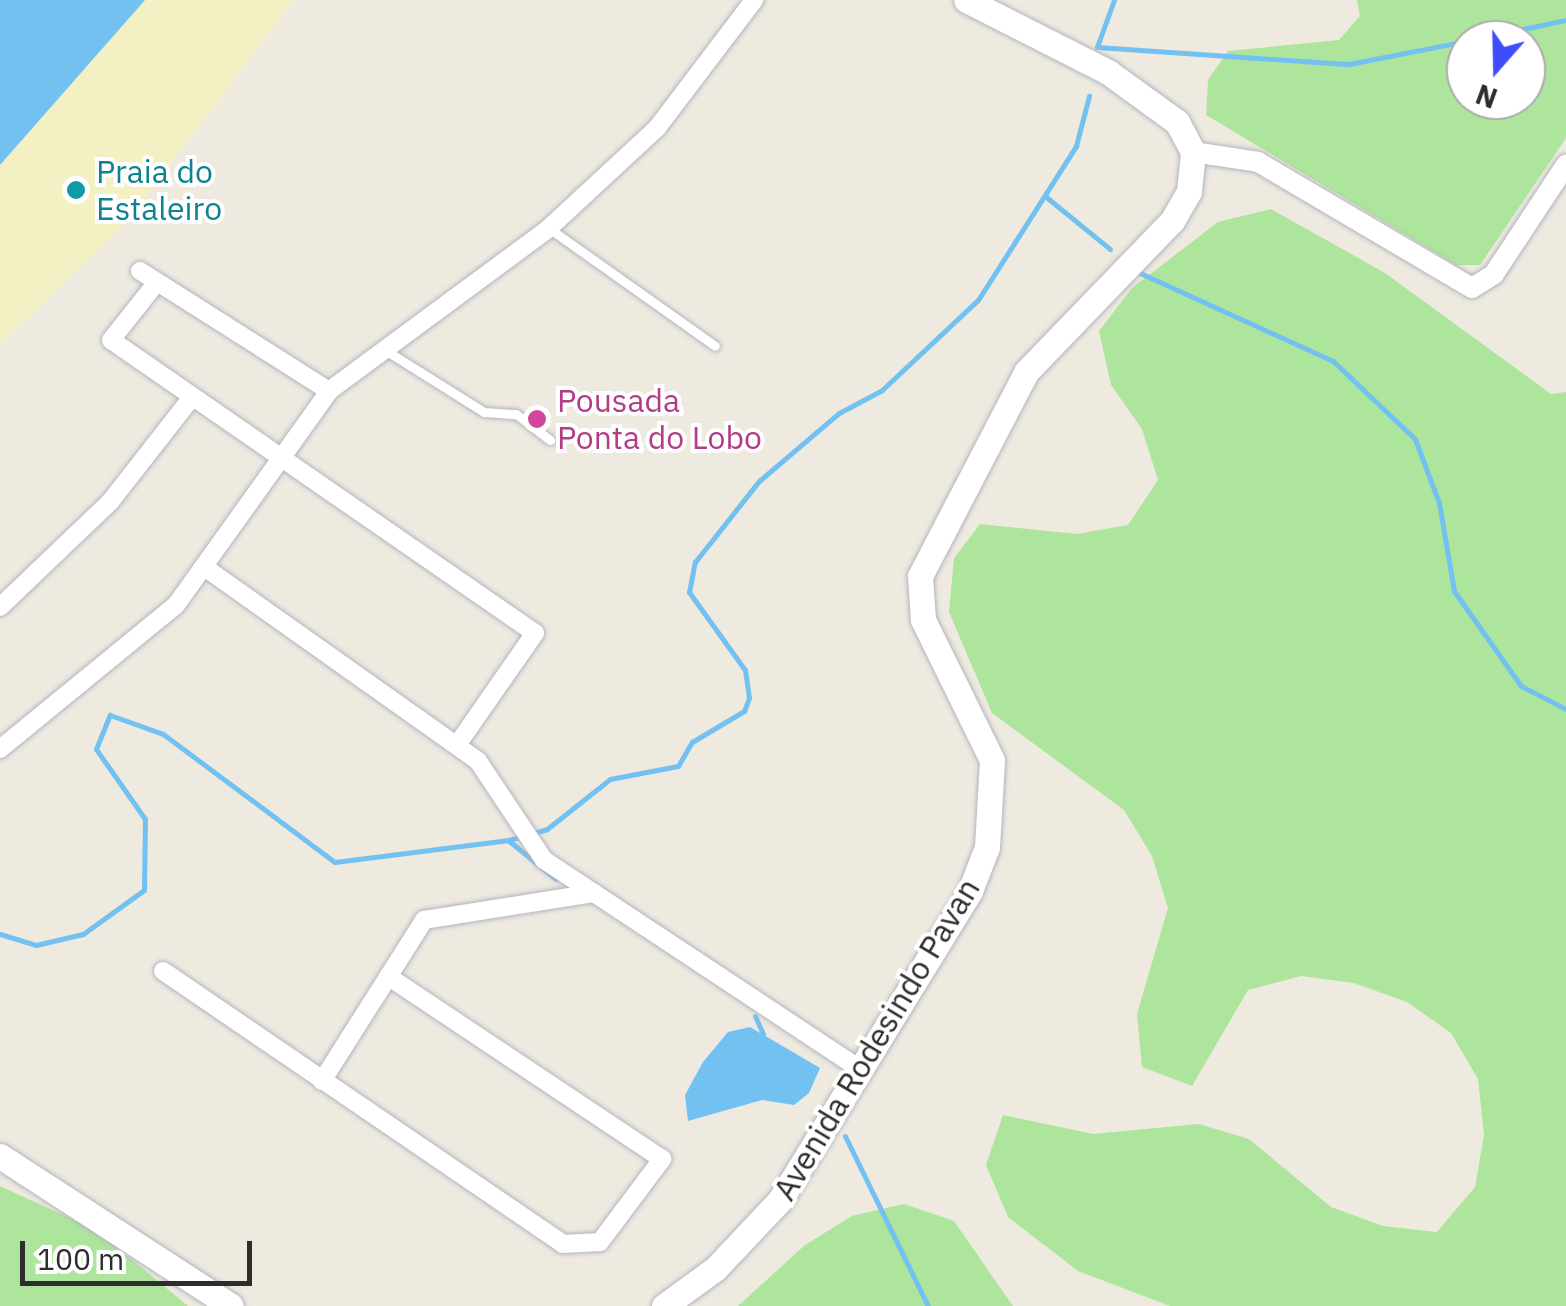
<!DOCTYPE html>
<style>
body{margin:0}
#map{position:relative;width:1566px;height:1306px;overflow:hidden;background:#eeeae0;font-family:"IBM Plex Sans",sans-serif}
div>[style]{position:absolute}
[style*='--x']{left:calc(var(--x)*1px);top:calc(var(--y)*1px);width:calc(var(--w)*1px);rotate:calc(var(--a)*1deg)}
.green>*{inset:0;background:#ade59c}
.sand>*{inset:0;background:#f3f1c3}
.water>*{inset:0;background:#73c1f0}
.stream>*{height:5px;margin:-2.5px;padding:0 2.5px;transform-origin:2.5px;border-radius:2.5px;background:#73c1f0}
.roads{filter:drop-shadow(0 0 2px #b3b4c0) drop-shadow(0 0 2px #b3b4c0)}
.service>*{height:9px;margin:-4.5px;padding:0 4.5px;transform-origin:4.5px;border-radius:4.5px;background:#fff}
.minor>*{height:18px;margin:-9px;padding:0 9px;transform-origin:9px;border-radius:9px;background:#fff}
.tertiary>*{height:20px;margin:-10px;padding:0 10px;transform-origin:10px;border-radius:10px;background:#fff}
.secondary>*{height:25px;margin:-12.5px;padding:0 12.5px;transform-origin:12.5px;border-radius:12.5px;background:#fff}
.dots>*{width:28px;height:28px;translate:-50% -50%;box-sizing:border-box;border:5px solid #fff;border-radius:50%}
span{translate:-50% -50%;white-space:nowrap;text-align:center;line-height:1.15;-webkit-text-stroke:8px #fff;paint-order:stroke}
.culture-label{font-size:32px;color:#0d838f}
.left{translate:0 -50%;text-align:left}
.hotel-label{font-size:32px;color:#b23c85}
.street-label{font-size:32px;color:#2d2d2d}
.north{position:absolute;left:1446px;top:20px;width:100px;height:100px;box-sizing:border-box;background:#fff;border:2px solid #ababab;border-radius:50%;rotate:200deg;font-size:28px;font-weight:700;line-height:40px;text-align:center;color:#2d2d2d}
.north::after{content:'';display:block;margin:auto;width:35px;height:45px;background:#3f4dfc;clip-path:polygon(50% 0,100% 100%,50% 72%,0 100%)}
.scale{position:absolute;left:20px;top:1241px;width:232px;height:45px;box-sizing:border-box;border:5px solid #2d2d2d;border-top:0;padding-left:12px;font-size:30px;line-height:35px;white-space:nowrap;color:#2d2d2d;-webkit-text-stroke:8px #fff;paint-order:stroke}
</style>
<div id="map">
<div class="green">
<div style="clip-path:polygon(evenodd,1357px 0,1566px 0,1566px 138px,1480px 265px,1456px 265px,1206px 115px,1208px 80px,1228px 51px,1339px 40px,1360px 16px,1357px 0,1466px 40px,1526px 40px,1526px 100px,1466px 100px,1466px 40px)"></div>
<div style="clip-path:polygon(1271px 209px,1385px 273px,1551px 394px,1566px 392px,1566px 1306px,1170px 1306px,1078px 1271px,1008px 1217px,986px 1165px,1003px 1115px,1093px 1134px,1199px 1124px,1249px 1139px,1331px 1207px,1383px 1226px,1437px 1232px,1475px 1187px,1484px 1135px,1478px 1079px,1451px 1033px,1407px 1002px,1354px 983px,1301px 976px,1248px 990px,1192px 1086px,1142px 1067px,1137px 1014px,1168px 908px,1152px 856px,1124px 810px,992px 713px,949px 612px,954px 558px,980px 524px,1077px 534px,1128px 525px,1158px 480px,1142px 429px,1111px 385px,1099px 331px,1132px 288px,1218px 222px)"></div>
<div style="clip-path:polygon(0 1186px,96px 1230px,188px 1306px,0 1306px)"></div>
<div style="clip-path:polygon(904px 1204px,954px 1221px,1013px 1306px,738px 1306px,805px 1245px,852px 1216px)"></div>
</div>
<div class="sand">
<div style="clip-path:polygon(145px 0,294px 0,132px 216px,0 345px,0 165px)"></div>
</div>
<div class="water">
<div style="clip-path:polygon(0 0,145px 0,0 165px)"></div>
<div style="clip-path:polygon(750px 1027px,820px 1068px,809px 1093px,794px 1105px,762px 1100px,688px 1121px,685px 1095px,703px 1062px,728px 1032px)"></div>
</div>
<div class="stream">
<div style="--x:1114;--y:0;--w:50;--a:109.9"></div>
<div style="--x:1097;--y:47;--w:253;--a:3.9"></div>
<div style="--x:1349;--y:64;--w:119;--a:-11.1"></div>
<div style="--x:1470;--y:40;--w:98;--a:-11.8"></div>
<div style="--x:1045;--y:196;--w:84;--a:39.2"></div>
<div style="--x:1140;--y:273;--w:212;--a:24.5"></div>
<div style="--x:1333;--y:361;--w:113;--a:43.6"></div>
<div style="--x:1415;--y:439;--w:68;--a:69.4"></div>
<div style="--x:1439;--y:503;--w:89;--a:80.3"></div>
<div style="--x:1454;--y:591;--w:116;--a:54.8"></div>
<div style="--x:1521;--y:686;--w:51;--a:27.1"></div>
<div style="--x:509;--y:841;--w:60;--a:39"></div>
<div style="--x:0;--y:934;--w:38;--a:17"></div>
<div style="--x:36;--y:945;--w:48;--a:-13.2"></div>
<div style="--x:83;--y:934;--w:75;--a:-35.8"></div>
<div style="--x:144;--y:890;--w:71;--a:-89.2"></div>
<div style="--x:145;--y:819;--w:85;--a:-125"></div>
<div style="--x:96;--y:749;--w:37;--a:-68"></div>
<div style="--x:110;--y:715;--w:56;--a:19.7"></div>
<div style="--x:163;--y:734;--w:214;--a:36.7"></div>
<div style="--x:335;--y:862;--w:175;--a:-7.2"></div>
<div style="--x:509;--y:840;--w:40;--a:-16"></div>
<div style="--x:547;--y:829;--w:80;--a:-38.4"></div>
<div style="--x:610;--y:779;--w:69;--a:-10.8"></div>
<div style="--x:678;--y:766;--w:28;--a:-60"></div>
<div style="--x:692;--y:742;--w:61;--a:-30.8"></div>
<div style="--x:744;--y:711;--w:14;--a:-69"></div>
<div style="--x:749;--y:698;--w:28;--a:-98"></div>
<div style="--x:745;--y:670;--w:96;--a:-125.7"></div>
<div style="--x:689;--y:592;--w:31;--a:-79"></div>
<div style="--x:695;--y:562;--w:103;--a:-51.7"></div>
<div style="--x:759;--y:481;--w:105;--a:-40.4"></div>
<div style="--x:839;--y:413;--w:49;--a:-28.1"></div>
<div style="--x:882;--y:390;--w:132;--a:-43.2"></div>
<div style="--x:978;--y:300;--w:183;--a:-57.5"></div>
<div style="--x:1076;--y:146;--w:52;--a:-75.4"></div>
<div style="--x:755;--y:1016;--w:20;--a:66"></div>
<div style="--x:845;--y:1136;--w:189;--a:64"></div>
</div>
<div class="roads">
<div class="service">
<div style="--x:550;--y:229;--w:202;--a:35.3"></div>
<div style="--x:385;--y:350;--w:117;--a:32.1"></div>
<div style="--x:484;--y:412;--w:32;--a:4"></div>
<div style="--x:516;--y:414;--w:43;--a:37.4"></div>
</div>
<div class="minor">
<div style="--x:140;--y:271;--w:224;--a:32.4"></div>
<div style="--x:157;--y:282;--w:74;--a:128.4"></div>
<div style="--x:111;--y:340;--w:515;--a:34.65"></div>
<div style="--x:535;--y:633;--w:136;--a:124.9"></div>
<div style="--x:207;--y:569;--w:332;--a:35.3"></div>
<div style="--x:478;--y:761;--w:119;--a:56.3"></div>
<div style="--x:544;--y:860;--w:382;--a:33.5"></div>
<div style="--x:0;--y:607;--w:152;--a:-43.7"></div>
<div style="--x:110;--y:502;--w:133;--a:-52"></div>
<div style="--x:0;--y:749;--w:227;--a:-39.3"></div>
<div style="--x:176;--y:605;--w:263;--a:-54.4"></div>
<div style="--x:329;--y:391;--w:274;--a:-36.5"></div>
<div style="--x:549;--y:228;--w:147;--a:-42.8"></div>
<div style="--x:657;--y:128;--w:161;--a:-52.8"></div>
<div style="--x:163;--y:971;--w:484;--a:34.3"></div>
<div style="--x:563;--y:1244;--w:37;--a:-3"></div>
<div style="--x:600;--y:1242;--w:104;--a:-53.2"></div>
<div style="--x:662;--y:1159;--w:329;--a:-146.3"></div>
<div style="--x:322;--y:1081;--w:191;--a:-57.6"></div>
<div style="--x:424;--y:920;--w:172;--a:-9"></div>
</div>
<div class="tertiary">
<div style="--x:1193;--y:152;--w:66;--a:8.7"></div>
<div style="--x:1258;--y:162;--w:248;--a:30.5"></div>
<div style="--x:1472;--y:288;--w:26;--a:-32"></div>
<div style="--x:1494;--y:274;--w:131;--a:-56.6"></div>
</div>
<div class="secondary">
<div style="--x:0;--y:1156;--w:275;--a:33"></div>
<div style="--x:664;--y:1306;--w:63;--a:-36"></div>
<div style="--x:715;--y:1269;--w:95;--a:-46.7"></div>
<div style="--x:780;--y:1200;--w:363;--a:-58.4"></div>
<div style="--x:970;--y:891;--w:47;--a:-68.9"></div>
<div style="--x:987;--y:847;--w:87;--a:-86.7"></div>
<div style="--x:992;--y:760;--w:156;--a:-116.2"></div>
<div style="--x:923;--y:620;--w:44;--a:-93.9"></div>
<div style="--x:920;--y:576;--w:230;--a:-62.5"></div>
<div style="--x:1026;--y:372;--w:210;--a:-46"></div>
<div style="--x:1172;--y:221;--w:34;--a:-60"></div>
<div style="--x:1189;--y:191;--w:39;--a:-84"></div>
<div style="--x:1193;--y:152;--w:34;--a:-118"></div>
<div style="--x:1177;--y:122;--w:85;--a:-144.1"></div>
<div style="--x:1108;--y:72;--w:159;--a:-153.1"></div>
</div>
</div>
<div class="dots">
<div style="left:76px;top:190px;background:#0f9aa8"></div>
<div style="left:537px;top:419px;background:#d1479c"></div>
</div>
<div class="culture-label">
<span class="left" style="left:96px;top:190px">Praia do<br>Estaleiro</span>
</div>
<div class="hotel-label">
<span class="left" style="left:557px;top:419px">Pousada<br>Ponta do Lobo</span>
</div>
<div class="street-label">
<span style="left:876px;top:1039px;rotate:-59deg">Avenida Rodesindo Pavan</span>
</div>
<div class="north">N</div>
<div class="scale">100 m</div>
</div>
